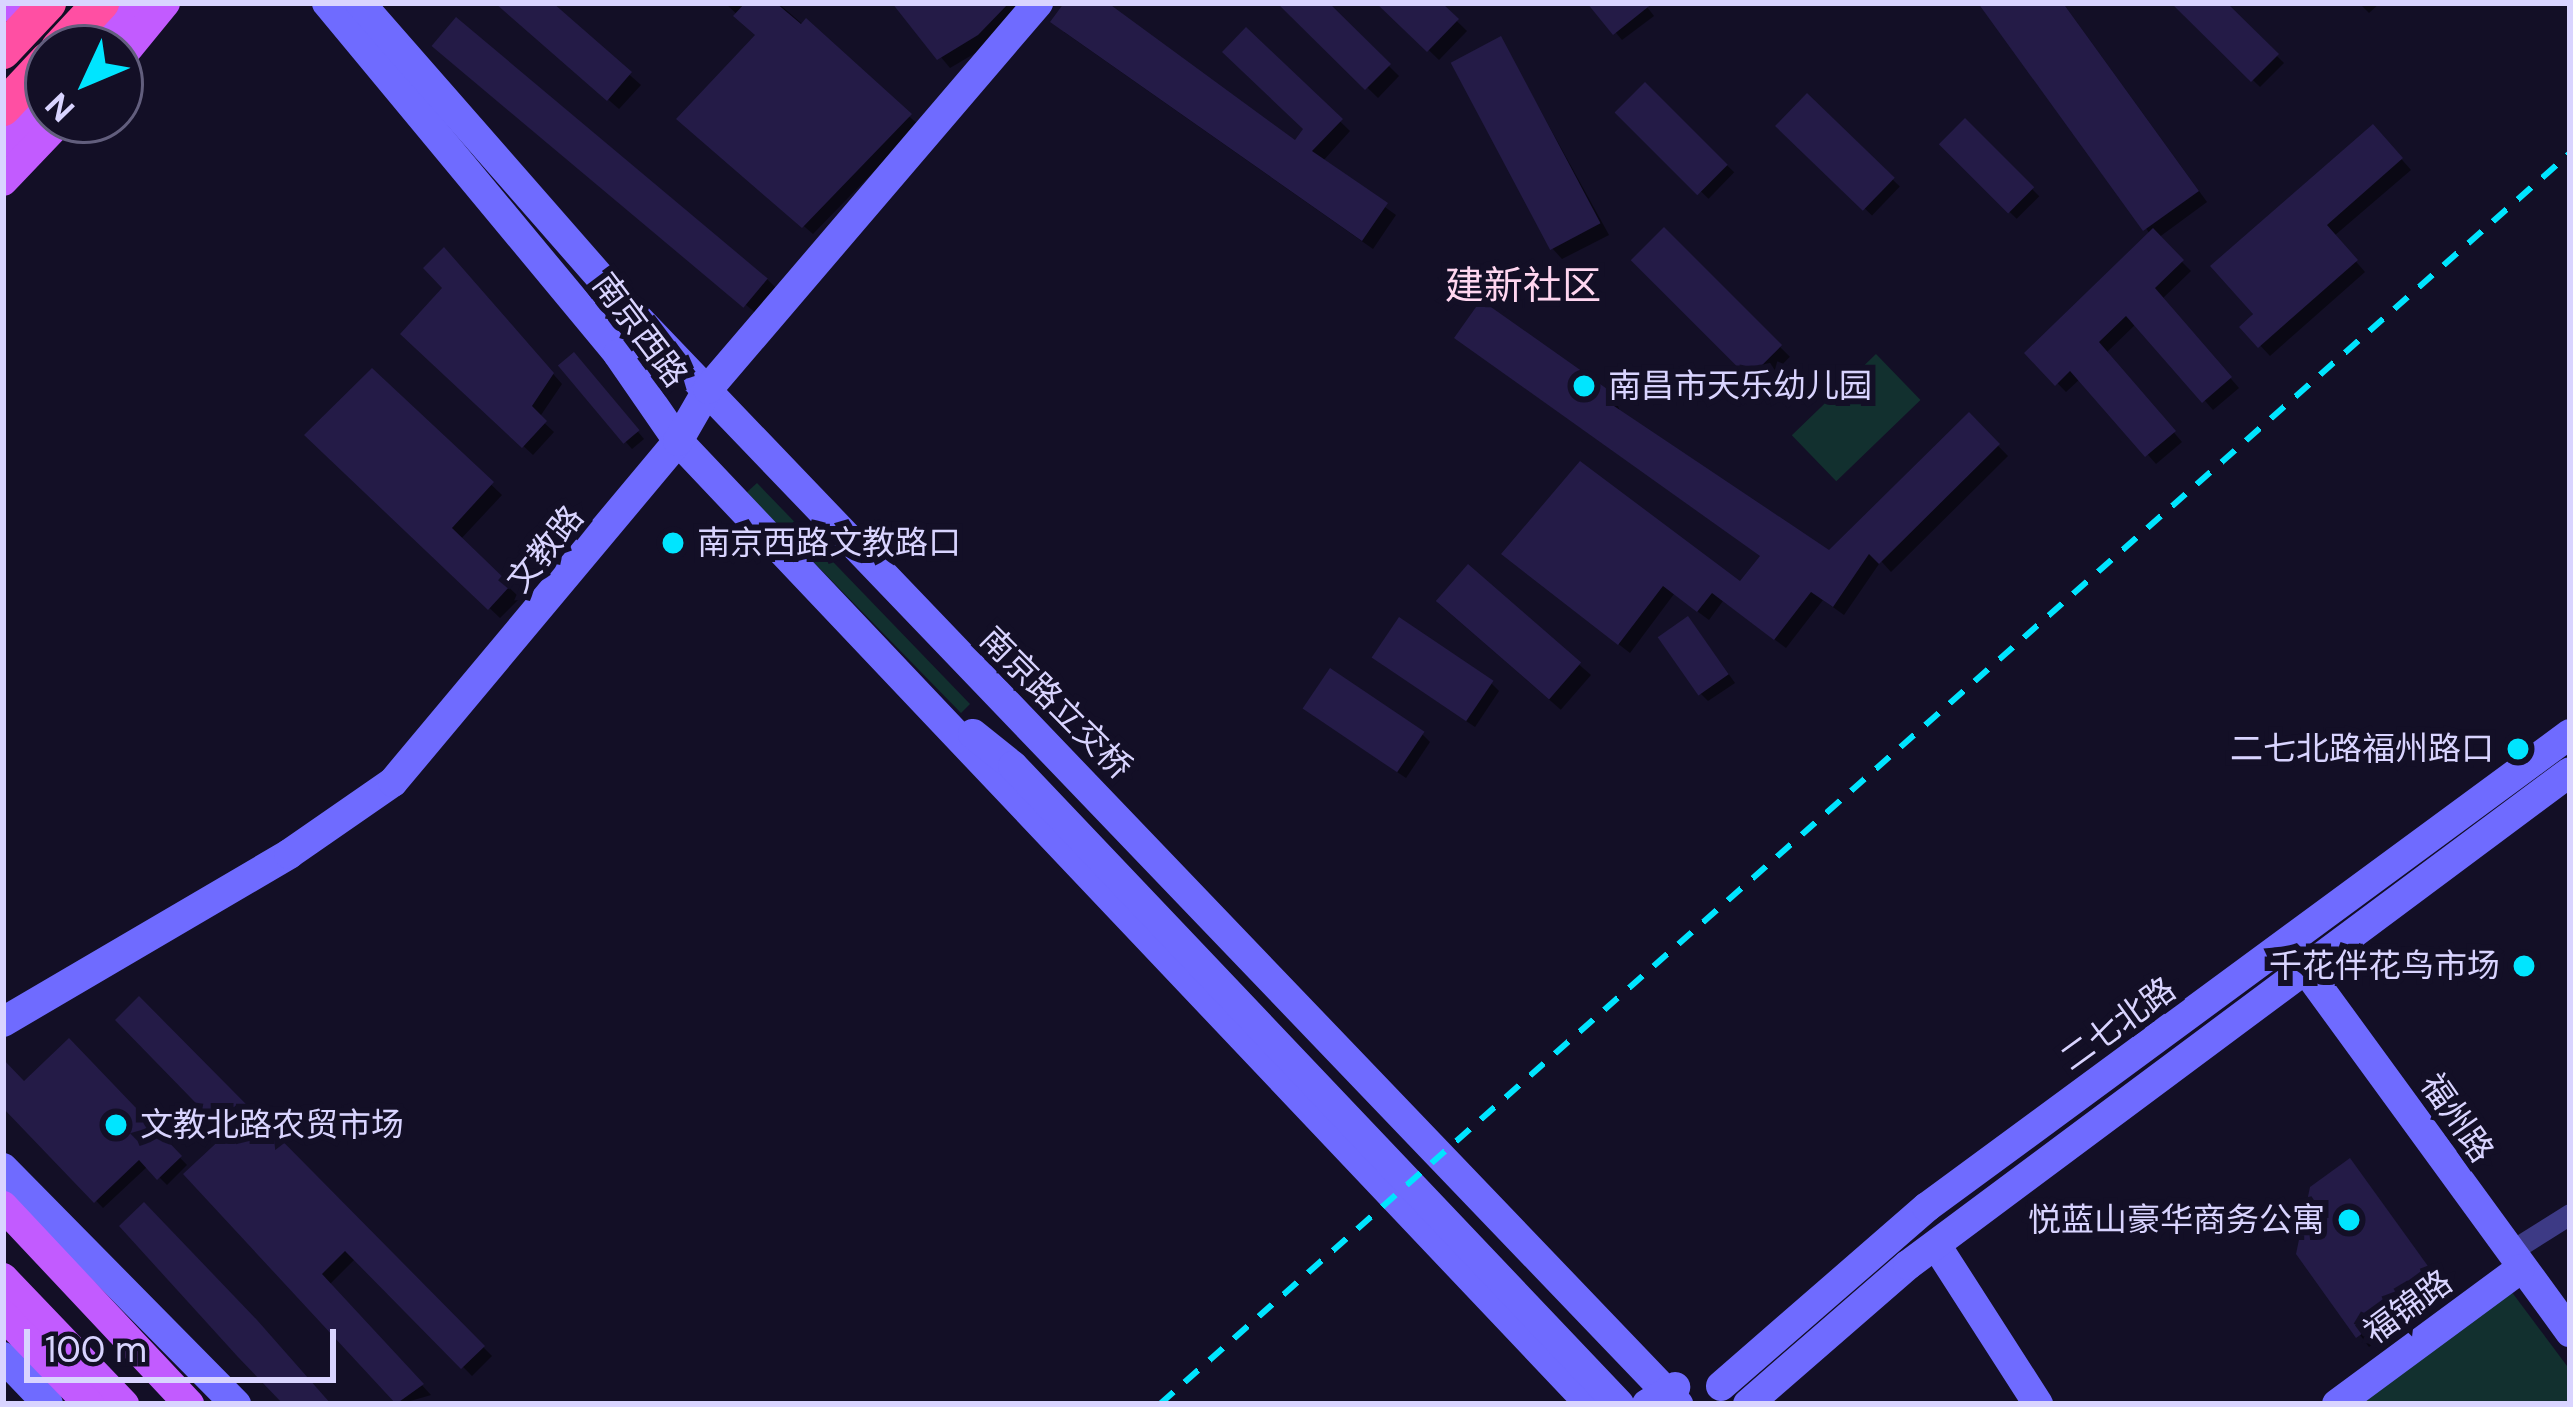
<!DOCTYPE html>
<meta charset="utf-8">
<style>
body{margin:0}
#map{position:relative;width:2573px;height:1407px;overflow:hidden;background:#130f26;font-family:"DM Sans","Noto Sans SC",sans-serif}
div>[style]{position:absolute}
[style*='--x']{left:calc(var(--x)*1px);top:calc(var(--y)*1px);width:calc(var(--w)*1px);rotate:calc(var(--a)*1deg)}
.green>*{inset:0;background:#12302f;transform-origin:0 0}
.shadow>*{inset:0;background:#0007;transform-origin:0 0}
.building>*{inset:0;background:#241b47;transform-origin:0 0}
.street>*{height:21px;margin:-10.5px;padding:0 10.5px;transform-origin:10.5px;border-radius:10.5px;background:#3d3a85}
.secondary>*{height:30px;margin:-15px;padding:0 15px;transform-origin:15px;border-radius:15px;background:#6f6bff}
.primary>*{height:30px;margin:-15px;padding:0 15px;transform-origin:15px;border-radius:15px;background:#c25bff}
.highway>*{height:36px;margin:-18px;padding:0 18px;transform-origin:18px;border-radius:18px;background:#ff4fa3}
.rail>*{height:6px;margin-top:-3px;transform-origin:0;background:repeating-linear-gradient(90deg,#00e5ff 0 18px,transparent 0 33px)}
.secondary-bridge>*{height:30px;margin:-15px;padding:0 15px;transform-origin:15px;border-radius:15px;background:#6f6bff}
.dots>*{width:33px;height:33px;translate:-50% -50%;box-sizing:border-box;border:6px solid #130f26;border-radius:50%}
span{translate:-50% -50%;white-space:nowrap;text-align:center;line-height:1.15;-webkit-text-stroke:12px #130f26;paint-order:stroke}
.street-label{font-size:33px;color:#d9d4ff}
.poi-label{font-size:33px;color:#d9d4ff}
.left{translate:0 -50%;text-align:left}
.right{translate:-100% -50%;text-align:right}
.quarter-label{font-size:39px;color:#ffd6f0}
.frame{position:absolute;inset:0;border:6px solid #d9d4ff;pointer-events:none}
.north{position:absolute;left:24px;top:24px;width:120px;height:120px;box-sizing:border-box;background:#130f26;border:3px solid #625e7d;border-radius:50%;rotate:226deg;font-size:33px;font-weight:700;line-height:48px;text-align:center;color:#d9d4ff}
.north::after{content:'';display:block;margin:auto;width:42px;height:54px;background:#00e5ff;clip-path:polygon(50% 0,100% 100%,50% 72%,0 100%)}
.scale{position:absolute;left:24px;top:1329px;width:312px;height:54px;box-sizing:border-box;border:6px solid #d9d4ff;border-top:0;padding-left:15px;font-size:36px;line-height:42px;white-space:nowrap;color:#d9d4ff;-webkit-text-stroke:9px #130f26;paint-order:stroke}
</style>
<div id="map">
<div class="green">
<div style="left:1876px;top:354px;width:64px;height:117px;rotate:46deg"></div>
<div style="clip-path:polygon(757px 483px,970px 704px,961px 713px,746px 493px)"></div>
<div style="clip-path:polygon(2511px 1291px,2570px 1370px,2570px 1404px,2359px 1404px)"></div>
</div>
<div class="shadow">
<div style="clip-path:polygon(498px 3px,549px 3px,641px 85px,619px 109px)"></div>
<div style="clip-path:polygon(725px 3px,778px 3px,919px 125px,813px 234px,689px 127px,759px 35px)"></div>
<div style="clip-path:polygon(896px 3px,1028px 3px,989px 45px,950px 68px)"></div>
<div style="clip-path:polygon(1067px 3px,1102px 3px,1295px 144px,1307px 129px,1246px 31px,1350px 131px,1322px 162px,1396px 215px,1373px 249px,1064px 32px)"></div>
<div style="clip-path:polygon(1281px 3px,1325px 3px,1399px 76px,1378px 98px)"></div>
<div style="clip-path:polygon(1380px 3px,1438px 3px,1467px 31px,1439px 60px)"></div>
<div style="clip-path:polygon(1591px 3px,1644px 3px,1654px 16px,1622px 40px)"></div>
<div style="clip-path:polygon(1982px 3px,2063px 3px,2207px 202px,2158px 238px,2191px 271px,2162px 299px,2239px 388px,2213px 410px,2137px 323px,2106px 353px,2182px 442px,2156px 464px,2081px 378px,2066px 392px,2028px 353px,2150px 234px)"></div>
<div style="clip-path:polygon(2223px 3px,2284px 63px,2260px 87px,2178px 6px)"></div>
<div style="clip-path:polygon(2359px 3px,2380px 3px,2369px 13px)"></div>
<div style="clip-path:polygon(457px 22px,767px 279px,778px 290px,757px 314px,446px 56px)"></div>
<div style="clip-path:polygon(1501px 39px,1609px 235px,1562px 259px,1552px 248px)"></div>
<div style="left:1645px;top:86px;width:124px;height:37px;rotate:44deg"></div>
<div style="left:1807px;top:97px;width:129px;height:40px;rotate:44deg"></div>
<div style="left:1965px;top:122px;width:105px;height:32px;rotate:45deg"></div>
<div style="clip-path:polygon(2382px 137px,2411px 170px,2334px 236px,2365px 272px,2270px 356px,2243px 327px)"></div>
<div style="left:1664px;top:231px;width:178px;height:40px;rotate:45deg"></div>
<div style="clip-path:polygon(453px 261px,562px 384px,539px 418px,554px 432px,533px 455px,404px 334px,446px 288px)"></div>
<div style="clip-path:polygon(1468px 347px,1615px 398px,1621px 414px,1829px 554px,1969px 416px,2008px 456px,1891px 572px,1881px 561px,1844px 615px,1823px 600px,1786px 648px,1723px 601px,1709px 620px,1674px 594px,1630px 653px,1515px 564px,1741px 585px,1762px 557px)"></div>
<div style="clip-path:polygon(581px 364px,644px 439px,632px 449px,625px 441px)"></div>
<div style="clip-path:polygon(372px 372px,502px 495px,460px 540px,520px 598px,500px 618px,308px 435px)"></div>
<div style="left:1468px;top:568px;width:163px;height:46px;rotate:41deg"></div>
<div style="clip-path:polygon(1695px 627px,1735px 683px,1708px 701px,1701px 694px)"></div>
<div style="clip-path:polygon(1383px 665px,1491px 683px,1499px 691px,1475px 727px)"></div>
<div style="clip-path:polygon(1314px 716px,1422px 734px,1430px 742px,1406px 778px)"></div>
<div style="clip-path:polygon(139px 1000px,492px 1356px,472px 1376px,356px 1258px,329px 1285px,431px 1395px,400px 1404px,187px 1174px,230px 1134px)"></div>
<div style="clip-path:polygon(69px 1042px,187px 1165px,167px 1185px,148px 1166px,103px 1208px,3px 1104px,3px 1067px,24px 1085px)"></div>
<div style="clip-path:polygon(2360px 1173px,2446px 1292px,2369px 1347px,2299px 1253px)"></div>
</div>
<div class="building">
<div style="clip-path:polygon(495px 3px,553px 3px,632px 72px,607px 101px)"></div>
<div style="clip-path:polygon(745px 3px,776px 3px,801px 24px,806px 18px,912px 114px,802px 228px,676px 119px,755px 35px,733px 16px)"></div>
<div style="clip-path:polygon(892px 3px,1009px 3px,978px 35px,937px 60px)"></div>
<div style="clip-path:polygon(1064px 3px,1108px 3px,1295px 140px,1303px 129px,1222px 52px,1246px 27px,1343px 119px,1312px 151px,1388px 203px,1362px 241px,1050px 22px)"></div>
<div style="clip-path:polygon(1277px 3px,1329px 3px,1391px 64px,1365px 90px)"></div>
<div style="clip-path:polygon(1376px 3px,1442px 3px,1459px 19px,1427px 52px)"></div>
<div style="clip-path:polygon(1587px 3px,1653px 3px,1613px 35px)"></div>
<div style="clip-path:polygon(1978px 3px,2063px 3px,2199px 191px,2143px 231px)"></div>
<div style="clip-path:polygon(2171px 3px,2227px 3px,2279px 54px,2251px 82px)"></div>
<div style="left:456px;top:17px;width:407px;height:38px;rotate:40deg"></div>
<div style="left:1501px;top:36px;width:212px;height:57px;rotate:62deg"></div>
<div style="left:1645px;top:82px;width:117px;height:43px;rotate:45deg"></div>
<div style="left:1807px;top:93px;width:122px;height:46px;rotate:44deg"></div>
<div style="left:1965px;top:118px;width:98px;height:37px;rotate:45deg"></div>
<div style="clip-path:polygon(2373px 124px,2403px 158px,2327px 225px,2358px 260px,2258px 348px,2239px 327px,2253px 314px,2210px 266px)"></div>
<div style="left:1664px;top:227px;width:167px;height:47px;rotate:45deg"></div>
<div style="clip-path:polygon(2153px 228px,2184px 260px,2155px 288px,2232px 377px,2202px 403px,2126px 316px,2099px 342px,2176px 431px,2145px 457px,2070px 371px,2055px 386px,2024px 353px)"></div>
<div style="clip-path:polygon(444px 247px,554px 373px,532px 406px,547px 421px,522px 448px,400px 334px,442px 288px,423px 268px)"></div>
<div style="clip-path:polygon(1481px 300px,1617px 396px,1611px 404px,1829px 550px,1969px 412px,2000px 444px,1879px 564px,1869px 554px,1833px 607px,1811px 592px,1774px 640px,1712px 593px,1697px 612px,1663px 586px,1618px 645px,1501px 554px,1580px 461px,1740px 581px,1760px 556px,1454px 338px)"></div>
<div style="left:574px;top:352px;width:102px;height:21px;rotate:50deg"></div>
<div style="clip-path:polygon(372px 368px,494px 482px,452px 528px,511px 585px,488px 610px,304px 435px)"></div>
<div style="left:1468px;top:564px;width:150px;height:49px;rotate:41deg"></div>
<div style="left:1688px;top:616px;width:71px;height:37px;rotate:55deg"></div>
<div style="left:1399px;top:617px;width:114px;height:49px;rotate:34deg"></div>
<div style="left:1330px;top:668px;width:114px;height:49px;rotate:34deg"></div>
<div style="clip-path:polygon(139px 996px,485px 1346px,461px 1369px,345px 1251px,322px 1274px,424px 1384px,396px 1404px,183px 1174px,226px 1134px,115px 1020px)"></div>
<div style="clip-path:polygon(69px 1038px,182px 1156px,157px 1180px,139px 1160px,94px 1203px,3px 1108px,3px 1059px,24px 1081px)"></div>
<div style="clip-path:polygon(2350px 1158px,2438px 1280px,2356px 1338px,2296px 1254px,2310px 1187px)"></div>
<div style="clip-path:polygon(144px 1202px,257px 1320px,331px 1404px,283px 1404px,238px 1357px,119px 1226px)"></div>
</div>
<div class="street">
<div style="--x:2508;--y:1253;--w:73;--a:-32.2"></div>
</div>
<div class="secondary">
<div style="--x:327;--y:3;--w:456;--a:50.3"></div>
<div style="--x:618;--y:354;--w:106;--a:55.4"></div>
<div style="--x:678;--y:441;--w:1326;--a:46.56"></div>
<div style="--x:360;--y:3;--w:393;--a:48.8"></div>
<div style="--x:619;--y:299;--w:1531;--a:46.22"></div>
<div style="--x:973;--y:734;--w:51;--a:38.7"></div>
<div style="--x:1013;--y:766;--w:880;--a:46.47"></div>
<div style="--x:2298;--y:959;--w:462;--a:53.9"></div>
<div style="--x:3;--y:1022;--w:332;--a:-30.4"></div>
<div style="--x:289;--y:854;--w:126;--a:-34.7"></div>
<div style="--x:393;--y:782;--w:444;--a:-50.1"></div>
<div style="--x:678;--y:441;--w:60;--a:-60"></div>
<div style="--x:708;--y:389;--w:508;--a:-49.47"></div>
<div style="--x:3;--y:1168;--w:332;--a:45.4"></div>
<div style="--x:1936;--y:1245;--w:189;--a:57.3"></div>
<div style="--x:3;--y:1357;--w:65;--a:46.2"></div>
<div style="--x:1721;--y:1386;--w:273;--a:-41"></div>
<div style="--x:1927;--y:1207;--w:798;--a:-36.34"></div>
<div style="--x:1748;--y:1404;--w:212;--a:-41"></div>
<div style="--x:1908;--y:1265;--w:825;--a:-36.68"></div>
<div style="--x:2337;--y:1404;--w:227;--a:-36.4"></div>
</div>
<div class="primary">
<div style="--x:3;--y:7;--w:6;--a:-45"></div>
<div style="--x:95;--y:48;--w:63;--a:-45.6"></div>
<div style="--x:120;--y:58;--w:71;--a:-50.7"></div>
<div style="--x:3;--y:142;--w:64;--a:-45.6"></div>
<div style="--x:3;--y:181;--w:84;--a:-46.4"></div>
<div style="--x:3;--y:1206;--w:272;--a:46.8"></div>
<div style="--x:3;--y:1278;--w:175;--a:46.2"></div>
<div style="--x:3;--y:1315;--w:124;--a:46"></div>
</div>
<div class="highway">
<div style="--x:59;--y:48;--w:62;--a:-47"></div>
<div style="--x:3;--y:51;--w:66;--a:-46.8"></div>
<div style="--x:3;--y:108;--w:66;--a:-46.8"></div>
</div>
<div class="rail">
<div style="--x:1160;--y:1404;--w:1885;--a:-41.58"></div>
</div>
<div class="secondary-bridge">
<div style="--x:1647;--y:1404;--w:33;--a:-31"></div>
</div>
<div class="dots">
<div style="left:1584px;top:386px;background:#00e5ff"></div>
<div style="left:673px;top:543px;background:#00e5ff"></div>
<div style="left:2518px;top:749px;background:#00e5ff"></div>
<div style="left:2524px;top:966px;background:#00e5ff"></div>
<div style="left:116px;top:1125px;background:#00e5ff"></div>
<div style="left:2349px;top:1220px;background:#00e5ff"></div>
</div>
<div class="street-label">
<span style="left:640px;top:330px;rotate:53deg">南京西路</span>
<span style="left:545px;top:549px;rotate:-51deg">文教路</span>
<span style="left:1056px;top:703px;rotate:45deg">南京路立交桥</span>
<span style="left:2118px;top:1024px;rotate:-36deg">二七北路</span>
<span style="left:2457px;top:1118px;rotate:55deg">福州路</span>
<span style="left:2408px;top:1307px;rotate:-36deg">福锦路</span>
</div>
<div class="poi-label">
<span class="left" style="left:1608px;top:386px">南昌市天乐幼儿园</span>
<span class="left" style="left:697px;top:543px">南京西路文教路口</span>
<span class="right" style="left:2494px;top:749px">二七北路福州路口</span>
<span class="right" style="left:2500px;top:966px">千花伴花鸟市场</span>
<span class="left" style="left:140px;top:1125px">文教北路农贸市场</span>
<span class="right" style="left:2325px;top:1220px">悦蓝山豪华商务公寓</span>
</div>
<div class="quarter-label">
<span style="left:1523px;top:286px">建新社区</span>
</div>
<div class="frame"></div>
<div class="north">N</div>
<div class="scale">100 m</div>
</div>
